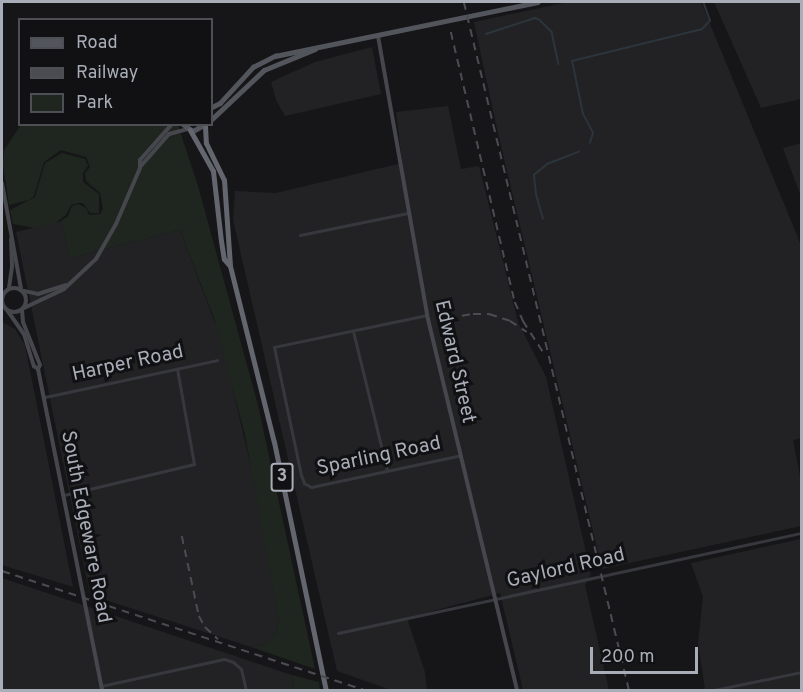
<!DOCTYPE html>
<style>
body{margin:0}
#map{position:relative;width:803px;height:692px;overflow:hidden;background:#161618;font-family:Overpass,sans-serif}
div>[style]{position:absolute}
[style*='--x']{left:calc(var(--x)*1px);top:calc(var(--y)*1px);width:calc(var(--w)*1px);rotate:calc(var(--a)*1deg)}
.built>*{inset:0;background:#222225}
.green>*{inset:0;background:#1e261f}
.stream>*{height:1.5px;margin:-0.75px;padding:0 0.75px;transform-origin:0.75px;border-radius:0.75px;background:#2c353c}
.street>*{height:3px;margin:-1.5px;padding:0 1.5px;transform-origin:1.5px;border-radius:1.5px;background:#37383d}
.secondary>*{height:4px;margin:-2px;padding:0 2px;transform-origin:2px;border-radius:2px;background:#45474d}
.secondary>.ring{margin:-2px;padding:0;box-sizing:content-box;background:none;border:4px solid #45474d;border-radius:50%}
.primary>*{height:4.5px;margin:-2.25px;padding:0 2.25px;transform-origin:2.25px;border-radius:2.25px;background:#53555c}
.highway>*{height:5px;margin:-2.5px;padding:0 2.5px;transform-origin:2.5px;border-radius:2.5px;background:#63666e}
.rail>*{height:1.5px;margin-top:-0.75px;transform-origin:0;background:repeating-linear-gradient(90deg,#4a4c52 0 8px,transparent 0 14px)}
span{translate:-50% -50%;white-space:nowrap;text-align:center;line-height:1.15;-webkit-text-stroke:6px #111113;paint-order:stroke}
.shield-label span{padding:2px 4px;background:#111113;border:2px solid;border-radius:4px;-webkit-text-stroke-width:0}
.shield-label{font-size:18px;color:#a8adb8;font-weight:700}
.street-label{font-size:20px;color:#a8adb8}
.frame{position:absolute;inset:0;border:3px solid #a8adb8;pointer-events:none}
.legend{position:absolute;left:18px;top:18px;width:195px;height:108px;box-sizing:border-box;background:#111113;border:2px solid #4d4f55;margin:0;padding:8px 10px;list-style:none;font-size:18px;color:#a8adb8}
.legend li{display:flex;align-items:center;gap:12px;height:30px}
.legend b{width:30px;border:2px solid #4d4f55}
.scale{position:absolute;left:590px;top:647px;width:108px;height:27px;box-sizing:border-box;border:3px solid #a8adb8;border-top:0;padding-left:8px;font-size:18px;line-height:21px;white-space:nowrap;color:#a8adb8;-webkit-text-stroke:4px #111113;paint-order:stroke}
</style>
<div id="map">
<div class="built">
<div style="clip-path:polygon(568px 2px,701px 2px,801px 245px,802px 438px,793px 440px,801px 481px,801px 526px,602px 569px,497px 129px,474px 22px)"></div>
<div style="clip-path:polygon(714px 2px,801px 2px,801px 99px,761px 108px)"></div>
<div style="clip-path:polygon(372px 47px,381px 94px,285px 116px,276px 100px,271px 82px,315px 62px)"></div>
<div style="clip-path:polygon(448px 106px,461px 169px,479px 166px,518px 322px,546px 377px,591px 574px,585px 585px,609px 690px,523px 690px,500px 593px,407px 618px,425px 672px,427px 690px,391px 690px,337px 671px,233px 220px,235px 191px,276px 193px,402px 163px,396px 112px)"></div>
<div style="clip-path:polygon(801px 143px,802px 143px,801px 197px,783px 148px)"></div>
<div style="clip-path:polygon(61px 221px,70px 258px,180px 230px,221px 339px,258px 497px,279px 621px,276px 633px,265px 645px,248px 646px,90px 595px,16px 232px)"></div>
<div style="clip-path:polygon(2px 322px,15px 329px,25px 345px,73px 587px,2px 565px)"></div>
<div style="clip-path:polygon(801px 539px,801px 690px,705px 690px,698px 643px,703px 597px,691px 563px)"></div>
<div style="clip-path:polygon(2px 578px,292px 675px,295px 690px,2px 690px)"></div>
</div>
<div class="green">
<div style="clip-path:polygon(21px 125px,178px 125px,198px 186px,258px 405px,315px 669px,248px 646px,265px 645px,276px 633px,279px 621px,245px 435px,214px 318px,180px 230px,70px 258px,61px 221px,68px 216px,72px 206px,78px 204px,86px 208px,89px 215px,100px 214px,103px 209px,100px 193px,86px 181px,85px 173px,90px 167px,86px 157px,61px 150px,44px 162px,34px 196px,29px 200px,9px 205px,3px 165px,4px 150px)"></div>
<div style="clip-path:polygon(62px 153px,85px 159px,88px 166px,83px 173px,83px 182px,99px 194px,99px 213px,90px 213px,83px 203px,78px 203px,71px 205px,66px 215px,55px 223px,35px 228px,13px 224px,10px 210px,35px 197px,45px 163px)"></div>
<div style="clip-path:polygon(292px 675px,319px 682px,320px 690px,295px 690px)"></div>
</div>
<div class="stream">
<div style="--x:486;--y:34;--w:52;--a:-18.1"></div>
<div style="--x:535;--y:18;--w:5;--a:22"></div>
<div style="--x:540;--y:20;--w:17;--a:45"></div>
<div style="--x:552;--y:32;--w:33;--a:78"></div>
<div style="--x:590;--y:143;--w:10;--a:-73"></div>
<div style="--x:593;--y:133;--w:21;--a:-118"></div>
<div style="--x:583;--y:114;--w:54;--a:-101.7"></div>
<div style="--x:572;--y:61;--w:134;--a:-13.8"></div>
<div style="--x:702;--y:29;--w:11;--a:-45"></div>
<div style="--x:710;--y:21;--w:20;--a:-110"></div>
<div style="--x:543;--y:219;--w:25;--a:-106"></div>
<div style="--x:536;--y:195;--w:20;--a:-96"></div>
<div style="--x:534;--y:175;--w:17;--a:-40"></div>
<div style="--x:547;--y:164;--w:34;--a:-21"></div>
</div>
<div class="street">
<div style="--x:300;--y:235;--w:110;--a:-11.5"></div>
<div style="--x:427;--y:315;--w:156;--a:168.2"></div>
<div style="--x:274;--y:347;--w:131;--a:78.1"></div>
<div style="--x:301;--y:475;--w:9;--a:69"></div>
<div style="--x:304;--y:483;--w:8;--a:30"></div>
<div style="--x:311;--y:487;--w:153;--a:-12"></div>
<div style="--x:353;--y:331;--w:144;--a:76.3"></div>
<div style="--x:45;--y:397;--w:176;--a:-12.1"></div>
<div style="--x:64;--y:495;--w:134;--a:-13.4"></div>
<div style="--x:194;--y:464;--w:97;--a:-100.1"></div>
<div style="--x:338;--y:633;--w:475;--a:-12.2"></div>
<div style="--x:101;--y:686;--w:126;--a:-12.4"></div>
<div style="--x:224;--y:659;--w:9;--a:18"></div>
<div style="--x:233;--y:662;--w:11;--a:41"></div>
<div style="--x:241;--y:669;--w:22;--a:77"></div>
<div style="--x:714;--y:690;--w:90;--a:-11.6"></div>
</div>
<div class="secondary">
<div style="--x:378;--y:36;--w:283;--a:80"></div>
<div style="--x:427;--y:315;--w:386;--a:76.5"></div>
<div style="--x:140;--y:167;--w:44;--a:-48.7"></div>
<div style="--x:169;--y:134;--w:20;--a:-15"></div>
<div style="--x:2;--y:183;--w:108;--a:79.8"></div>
<div class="ring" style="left:2px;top:288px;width:20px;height:20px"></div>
<div style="--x:9;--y:288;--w:22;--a:-82"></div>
<div style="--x:12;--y:266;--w:27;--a:-92"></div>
<div style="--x:24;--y:291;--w:14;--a:12"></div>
<div style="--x:38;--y:294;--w:29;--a:-18"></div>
<div style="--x:24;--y:308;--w:44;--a:-25.4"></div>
<div style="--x:64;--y:289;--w:44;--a:-43.2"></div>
<div style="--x:96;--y:259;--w:40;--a:-60.3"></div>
<div style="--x:116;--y:224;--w:61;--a:-66.8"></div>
<div style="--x:140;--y:168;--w:8;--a:-90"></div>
<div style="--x:140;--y:160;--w:48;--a:-48.4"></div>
<div style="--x:7;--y:310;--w:29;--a:55"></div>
<div style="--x:24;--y:334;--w:34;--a:73"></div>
<div style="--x:34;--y:366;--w:5;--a:37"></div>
<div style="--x:22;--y:310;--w:12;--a:85"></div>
<div style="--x:23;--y:322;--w:46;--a:68.4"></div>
<div style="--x:40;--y:365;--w:4;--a:117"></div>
<div style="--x:38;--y:369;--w:327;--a:78.7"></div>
</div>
<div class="primary">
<div style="--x:212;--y:107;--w:9;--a:-27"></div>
<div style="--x:220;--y:103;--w:49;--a:-47.5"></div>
<div style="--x:253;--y:67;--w:25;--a:-27"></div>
<div style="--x:275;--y:56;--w:268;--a:-11.6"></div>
<div style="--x:212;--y:119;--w:71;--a:-43.3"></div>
<div style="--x:264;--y:70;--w:55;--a:-22.4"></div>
<div style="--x:183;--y:124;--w:12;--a:35"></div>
<div style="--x:193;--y:131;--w:14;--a:-30"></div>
</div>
<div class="highway">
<div style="--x:205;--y:126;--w:17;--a:87"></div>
<div style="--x:206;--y:143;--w:41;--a:64.1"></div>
<div style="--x:224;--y:180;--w:86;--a:86"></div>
<div style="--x:230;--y:266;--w:181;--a:76"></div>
<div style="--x:274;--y:442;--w:253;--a:78.2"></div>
<div style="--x:190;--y:130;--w:47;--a:60.7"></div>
<div style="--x:213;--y:171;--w:70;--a:83.5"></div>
<div style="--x:221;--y:241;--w:18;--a:81"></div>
<div style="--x:224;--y:259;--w:9;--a:49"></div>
</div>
<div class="rail">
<div style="--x:464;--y:2;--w:708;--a:76.51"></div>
<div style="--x:451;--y:32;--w:277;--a:76.7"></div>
<div style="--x:515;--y:302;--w:21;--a:67"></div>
<div style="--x:523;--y:321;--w:40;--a:57.1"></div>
<div style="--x:448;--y:318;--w:25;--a:-9"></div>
<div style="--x:473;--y:314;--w:16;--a:0"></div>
<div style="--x:489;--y:314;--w:22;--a:18"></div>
<div style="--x:510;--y:321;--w:20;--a:33"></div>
<div style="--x:182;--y:536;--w:82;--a:78"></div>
<div style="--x:199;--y:616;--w:13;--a:61"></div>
<div style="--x:205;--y:627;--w:18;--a:43"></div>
<div style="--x:2;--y:571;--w:382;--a:18.2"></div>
</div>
<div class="shield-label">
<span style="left:282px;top:477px">3</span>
</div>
<div class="street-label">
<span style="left:454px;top:362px;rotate:77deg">Edward Street</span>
<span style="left:128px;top:364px;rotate:-12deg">Harper Road</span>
<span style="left:379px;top:457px;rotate:-12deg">Sparling Road</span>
<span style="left:85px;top:527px;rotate:79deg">South Edgeware Road</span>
<span style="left:566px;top:569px;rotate:-13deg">Gaylord Road</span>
</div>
<div class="frame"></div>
<ul class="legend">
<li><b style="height:8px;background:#53555c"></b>Road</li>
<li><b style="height:8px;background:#4a4c52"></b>Railway</li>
<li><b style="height:16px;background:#1e261f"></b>Park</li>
</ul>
<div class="scale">200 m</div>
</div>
